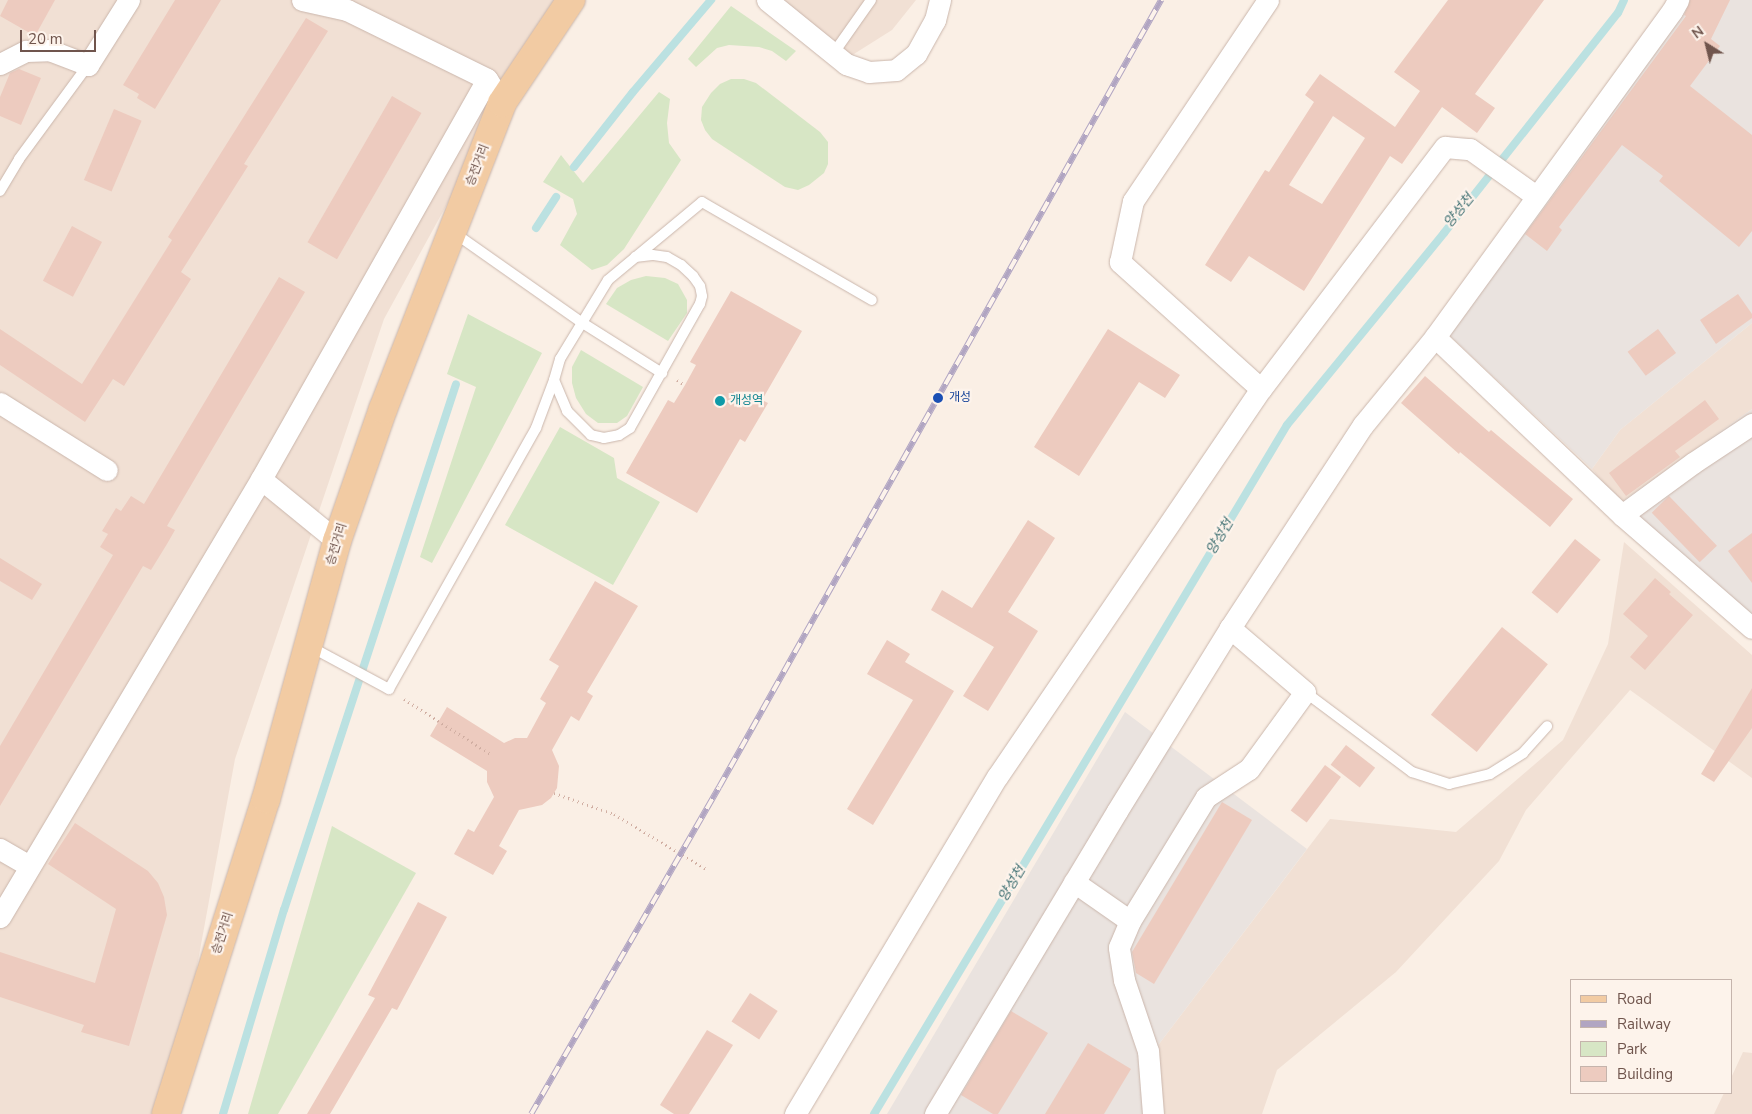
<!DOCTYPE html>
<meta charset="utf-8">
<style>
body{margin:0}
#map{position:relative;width:1752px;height:1114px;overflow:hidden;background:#faefe5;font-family:"Nunito Sans","Noto Sans KR",sans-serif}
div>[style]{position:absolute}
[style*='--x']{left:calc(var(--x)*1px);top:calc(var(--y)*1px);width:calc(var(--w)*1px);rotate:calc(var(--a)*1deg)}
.residential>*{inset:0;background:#f1e0d4}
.industrial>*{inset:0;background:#eae3df}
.green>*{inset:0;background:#d7e6c5}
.stream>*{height:8px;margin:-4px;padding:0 4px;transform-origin:4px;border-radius:4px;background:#bbe1e1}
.building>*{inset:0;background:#edcbbf;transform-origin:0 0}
.path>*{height:3px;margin-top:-1.5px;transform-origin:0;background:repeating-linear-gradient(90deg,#d1afa3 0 1px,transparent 0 5px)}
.roads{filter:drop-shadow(0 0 1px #cab6ac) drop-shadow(0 0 1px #cab6ac)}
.lane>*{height:10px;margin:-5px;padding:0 5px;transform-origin:5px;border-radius:5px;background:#fff}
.street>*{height:21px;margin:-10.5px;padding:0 10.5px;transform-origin:10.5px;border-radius:10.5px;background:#fff}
.primary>*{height:28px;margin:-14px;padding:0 14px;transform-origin:14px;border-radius:14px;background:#f2cba3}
.rail>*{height:5.5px;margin-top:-2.75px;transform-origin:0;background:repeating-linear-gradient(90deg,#fdf3eb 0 11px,#b1a5c2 0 22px);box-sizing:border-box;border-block:1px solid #b1a5c2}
.dots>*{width:14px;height:14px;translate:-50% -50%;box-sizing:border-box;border:2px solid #fdf3eb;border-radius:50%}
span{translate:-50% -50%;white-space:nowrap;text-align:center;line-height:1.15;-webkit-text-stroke:4.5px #fdf3eb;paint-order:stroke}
.street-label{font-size:12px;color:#70554d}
.transit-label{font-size:12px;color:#164399}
.left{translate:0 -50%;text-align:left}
.culture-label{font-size:12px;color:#0d838f}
.water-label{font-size:14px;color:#427274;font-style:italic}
.legend{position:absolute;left:1570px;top:979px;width:162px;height:115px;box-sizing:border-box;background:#fdf3eb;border:1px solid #c5b4ac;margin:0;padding:6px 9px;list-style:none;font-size:15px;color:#70554d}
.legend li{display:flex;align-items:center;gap:10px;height:25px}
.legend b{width:25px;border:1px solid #c5b4ac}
.north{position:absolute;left:1682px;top:20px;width:50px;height:50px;-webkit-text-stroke:4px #fdf3eb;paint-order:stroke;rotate:324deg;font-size:14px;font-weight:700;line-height:20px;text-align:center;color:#70554d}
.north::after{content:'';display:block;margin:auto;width:18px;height:22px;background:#70554d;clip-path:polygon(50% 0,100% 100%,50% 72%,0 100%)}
.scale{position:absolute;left:20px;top:30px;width:76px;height:22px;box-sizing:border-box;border:2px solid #70554d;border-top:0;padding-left:6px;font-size:15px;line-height:18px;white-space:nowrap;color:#70554d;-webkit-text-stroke:4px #fdf3eb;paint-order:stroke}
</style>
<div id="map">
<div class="residential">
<div style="clip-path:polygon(0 0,559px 0,384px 319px,235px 759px,170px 1114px,0 1114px)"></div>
<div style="clip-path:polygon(780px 0,916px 0,892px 30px,846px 59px)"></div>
<div style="clip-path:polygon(1752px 323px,1752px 409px,1620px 503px,1592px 469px,1620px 430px)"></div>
<div style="clip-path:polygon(1624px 542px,1752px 655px,1752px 778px,1630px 690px,1526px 810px,1499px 861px,1396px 972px,1277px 1070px,1262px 1114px,1156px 1114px,1159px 1044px,1330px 819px,1456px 832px,1563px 740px,1608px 644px)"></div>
<div style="clip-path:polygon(1743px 1052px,1752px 1053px,1752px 1114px,1714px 1114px,1724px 1093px,1731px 1093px,1731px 1078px)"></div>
</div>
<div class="industrial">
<div style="clip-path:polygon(1684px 0,1752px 0,1752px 323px,1620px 430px,1592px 469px,1448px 334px)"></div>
<div style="clip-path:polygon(1752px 409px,1752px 620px,1620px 503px)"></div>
<div style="clip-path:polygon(1125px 712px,1307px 849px,1159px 1044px,1156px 1114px,887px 1114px)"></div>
</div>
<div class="green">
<div style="clip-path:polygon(731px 6px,796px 51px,786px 61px,772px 51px,759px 47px,729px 45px,717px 48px,696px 67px,688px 59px)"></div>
<div style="clip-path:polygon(731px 79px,744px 79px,756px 83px,820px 132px,828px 142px,828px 164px,824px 173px,809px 185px,798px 190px,785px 187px,712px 139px,705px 130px,701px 120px,702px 107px,711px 93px,720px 84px)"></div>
<div style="clip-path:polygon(659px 92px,670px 99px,667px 123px,669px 143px,681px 160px,624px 249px,607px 265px,592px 270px,560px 245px,577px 214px,573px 199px,543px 182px,561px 155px,583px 183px)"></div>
<div style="clip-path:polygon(646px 276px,665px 278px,678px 284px,687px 300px,687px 313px,668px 341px,606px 304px,617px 288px,631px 280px)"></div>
<div style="clip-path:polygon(468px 314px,542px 353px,432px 563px,420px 557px,476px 387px,447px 374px)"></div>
<div style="clip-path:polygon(581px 350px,643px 387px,627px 416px,617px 423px,598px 423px,586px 414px,576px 398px,572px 383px,572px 367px)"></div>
<div style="clip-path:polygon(560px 427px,614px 458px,617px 478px,660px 502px,613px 585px,505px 525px)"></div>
<div style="clip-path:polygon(332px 826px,416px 873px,278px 1114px,248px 1114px)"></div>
</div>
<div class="stream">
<div style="--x:574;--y:167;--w:95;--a:-51.8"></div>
<div style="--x:633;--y:92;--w:121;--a:-49.7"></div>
<div style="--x:536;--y:228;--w:37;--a:-57"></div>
<div style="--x:223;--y:1114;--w:213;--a:-73.4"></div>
<div style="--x:284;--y:910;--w:553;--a:-71.89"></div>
<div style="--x:874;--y:1114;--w:803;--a:-59.06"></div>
<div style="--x:1287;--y:425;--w:248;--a:-50.7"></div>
<div style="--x:1444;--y:233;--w:280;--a:-51.7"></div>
<div style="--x:1618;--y:13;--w:14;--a:-65"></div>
</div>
<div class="building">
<div style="clip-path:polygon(8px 0,55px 0,35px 36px,0 16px)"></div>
<div style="clip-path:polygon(175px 0,221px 0,155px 109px,137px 98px,139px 94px,123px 85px)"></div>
<div style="clip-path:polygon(evenodd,1448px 0,1544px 0,1475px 94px,1495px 108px,1477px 133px,1442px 107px,1402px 164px,1390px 156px,1304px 291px,1249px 256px,1231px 282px,1205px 265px,1265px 170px,1269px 172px,1314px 102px,1305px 95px,1320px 74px,1395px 127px,1420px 91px,1394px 72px,1448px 0,1333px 116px,1365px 138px,1322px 204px,1289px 185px,1333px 116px)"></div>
<div style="clip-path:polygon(1690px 0,1730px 0,1711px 39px,1720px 46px,1690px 86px,1752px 135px,1752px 231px,1739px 247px,1659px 181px,1663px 176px,1622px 145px,1559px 227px,1562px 230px,1547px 251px,1525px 234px,1686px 16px,1684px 15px)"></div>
<div style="clip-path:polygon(306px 18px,328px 31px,244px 164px,248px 166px,181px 272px,191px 279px,124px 386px,113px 379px,85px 422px,0 365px,0 329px,82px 384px,172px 240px,168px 237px)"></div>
<div style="clip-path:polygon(19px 69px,41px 78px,21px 125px,0 116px,0 97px,10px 73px)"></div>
<div style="left:392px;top:96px;width:34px;height:169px;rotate:30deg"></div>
<div style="left:114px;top:109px;width:30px;height:77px;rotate:23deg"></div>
<div style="left:72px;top:226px;width:34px;height:62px;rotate:28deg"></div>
<div style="clip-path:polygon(279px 277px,305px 292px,167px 526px,175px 530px,167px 544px,151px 570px,143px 566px,0 806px,0 746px,113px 555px,100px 547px,108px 534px,102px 531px,116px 508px,121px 511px,131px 496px,144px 504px)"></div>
<div style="clip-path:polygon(731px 291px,802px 331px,762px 400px,768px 403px,745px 442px,740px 439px,697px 513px,626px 473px,668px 400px,674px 403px,685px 385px,696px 365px,690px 362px)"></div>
<div style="clip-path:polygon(1738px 294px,1752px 314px,1752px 318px,1716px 344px,1700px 320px)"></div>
<div style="clip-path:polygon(1108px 329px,1180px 375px,1165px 398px,1139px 382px,1079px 476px,1034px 447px)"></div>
<div style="left:1658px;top:329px;width:30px;height:38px;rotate:53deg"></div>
<div style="clip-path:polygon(1425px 376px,1489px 432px,1491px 430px,1573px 499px,1550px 527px,1460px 452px,1459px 454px,1401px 403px)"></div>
<div style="clip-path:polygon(1705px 400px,1719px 419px,1675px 451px,1680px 457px,1626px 496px,1609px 473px)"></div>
<div style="left:1669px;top:496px;width:69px;height:24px;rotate:46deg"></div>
<div style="clip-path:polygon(1028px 520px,1055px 538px,1008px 612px,1038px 631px,988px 711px,963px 696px,994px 647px,931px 610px,942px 590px,972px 608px)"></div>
<div style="clip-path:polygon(1752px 533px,1752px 583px,1728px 551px)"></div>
<div style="left:1575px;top:539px;width:33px;height:69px;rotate:39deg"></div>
<div style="clip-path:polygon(0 558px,42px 584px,32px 600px,0 581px)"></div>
<div style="clip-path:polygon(1655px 578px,1671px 592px,1669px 594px,1693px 615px,1645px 670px,1630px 657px,1648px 636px,1623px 614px)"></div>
<div style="clip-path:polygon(595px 581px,638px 606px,587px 692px,593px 696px,579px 721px,571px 716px,552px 750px,559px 766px,557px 788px,551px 798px,542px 805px,519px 810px,499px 846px,507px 851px,493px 875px,454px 854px,468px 829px,474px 832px,494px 797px,487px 782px,487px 771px,430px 736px,447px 707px,504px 743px,515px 738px,527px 738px,546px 703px,540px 699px,559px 666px,549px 660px)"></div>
<div style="left:1502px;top:627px;width:59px;height:113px;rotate:39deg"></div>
<div style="clip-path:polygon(887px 640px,910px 654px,905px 662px,954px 691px,873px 825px,847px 809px,913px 700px,867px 674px)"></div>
<div style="clip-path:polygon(1752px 688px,1752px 728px,1714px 782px,1701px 774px)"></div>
<div style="left:1346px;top:745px;width:37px;height:25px;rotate:38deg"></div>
<div style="left:1325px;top:765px;width:20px;height:57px;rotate:37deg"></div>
<div style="clip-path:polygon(1222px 802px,1252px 820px,1154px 984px,1136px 973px,1132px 952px)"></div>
<div style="clip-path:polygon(75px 823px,148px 871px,158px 883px,164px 897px,167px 915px,129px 1046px,81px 1032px,84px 1025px,0 997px,0 952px,95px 983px,116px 909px,48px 864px)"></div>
<div style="clip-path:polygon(418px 902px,447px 917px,397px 1010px,392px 1008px,330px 1114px,307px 1114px,375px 998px,368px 995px)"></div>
<div style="left:750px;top:993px;width:33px;height:34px;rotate:33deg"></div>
<div style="clip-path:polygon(1011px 1011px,1048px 1033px,998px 1114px,993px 1114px,961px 1095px)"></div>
<div style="clip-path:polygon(707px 1030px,733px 1045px,689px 1114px,674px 1114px,660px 1105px)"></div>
<div style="clip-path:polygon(1088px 1043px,1131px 1069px,1104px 1114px,1045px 1114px)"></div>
</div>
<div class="path">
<div style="--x:677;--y:380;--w:9;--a:32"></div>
<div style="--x:404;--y:699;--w:104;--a:32.5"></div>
<div style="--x:554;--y:793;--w:64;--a:19.3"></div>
<div style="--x:614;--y:814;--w:109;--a:30.8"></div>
</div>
<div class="roads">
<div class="lane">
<div style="--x:833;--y:54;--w:66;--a:-54.9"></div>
<div style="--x:0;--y:191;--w:37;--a:-59"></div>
<div style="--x:19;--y:159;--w:117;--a:-53.7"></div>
<div style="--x:453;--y:232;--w:156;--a:35.1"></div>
<div style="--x:581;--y:322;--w:96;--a:32.2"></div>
<div style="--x:554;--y:380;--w:34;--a:67"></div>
<div style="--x:567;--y:411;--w:34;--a:45"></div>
<div style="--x:591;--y:435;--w:13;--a:13"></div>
<div style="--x:604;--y:438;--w:15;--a:-11"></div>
<div style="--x:619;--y:435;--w:13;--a:-32"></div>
<div style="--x:630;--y:428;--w:142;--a:-60.6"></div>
<div style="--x:700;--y:304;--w:8;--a:-76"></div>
<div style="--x:702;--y:296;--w:10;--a:-101"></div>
<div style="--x:700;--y:286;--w:12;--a:-125"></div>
<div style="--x:693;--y:276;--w:16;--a:-137"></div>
<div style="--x:681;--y:265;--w:16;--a:-150"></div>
<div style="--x:667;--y:257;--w:15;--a:-172"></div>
<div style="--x:652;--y:255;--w:17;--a:173"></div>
<div style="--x:309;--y:646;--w:91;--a:28.3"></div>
<div style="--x:389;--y:689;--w:300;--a:-60.6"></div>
<div style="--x:536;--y:428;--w:51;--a:-69.4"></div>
<div style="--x:554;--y:380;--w:22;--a:-74"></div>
<div style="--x:560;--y:359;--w:92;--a:-58.7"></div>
<div style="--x:608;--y:280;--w:122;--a:-39.7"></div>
<div style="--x:702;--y:202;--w:196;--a:30"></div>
<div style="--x:1305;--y:692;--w:134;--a:36.8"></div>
<div style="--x:1412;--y:772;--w:39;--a:18"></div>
<div style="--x:1449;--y:784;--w:42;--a:-13.7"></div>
<div style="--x:1490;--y:774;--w:39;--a:-32"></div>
<div style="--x:1523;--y:753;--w:36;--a:-48"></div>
</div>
<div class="street">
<div style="--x:302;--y:0;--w:46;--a:12.5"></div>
<div style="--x:347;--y:10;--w:156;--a:26.2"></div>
<div style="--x:767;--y:0;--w:102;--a:39"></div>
<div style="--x:846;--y:64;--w:24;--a:19"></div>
<div style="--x:869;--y:72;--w:27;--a:-4"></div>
<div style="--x:896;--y:70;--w:26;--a:-39"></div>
<div style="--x:916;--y:54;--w:39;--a:-61"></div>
<div style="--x:935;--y:20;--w:21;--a:-76"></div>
<div style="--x:0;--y:64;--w:29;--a:-27"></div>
<div style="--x:26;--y:51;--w:23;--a:-2"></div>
<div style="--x:49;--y:50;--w:42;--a:21"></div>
<div style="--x:88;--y:65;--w:77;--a:-57.8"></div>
<div style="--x:1435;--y:337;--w:258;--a:43.6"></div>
<div style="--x:1622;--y:515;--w:172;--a:41"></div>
<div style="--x:1261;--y:389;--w:190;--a:-138"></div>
<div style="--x:1120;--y:262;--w:62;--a:-78"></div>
<div style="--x:1133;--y:201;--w:242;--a:-56.1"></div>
<div style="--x:0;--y:403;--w:126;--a:32.1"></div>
<div style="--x:261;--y:479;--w:98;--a:39.2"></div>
<div style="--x:1622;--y:515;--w:88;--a:-36.2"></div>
<div style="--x:1693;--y:463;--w:71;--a:-33.5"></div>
<div style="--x:0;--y:849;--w:34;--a:30"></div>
<div style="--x:1074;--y:882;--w:68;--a:34.9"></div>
<div style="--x:0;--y:917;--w:510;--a:-59.21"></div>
<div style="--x:261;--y:479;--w:459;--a:-60.5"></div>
<div style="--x:487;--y:79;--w:28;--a:58"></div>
<div style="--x:795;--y:1114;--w:393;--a:-59.1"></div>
<div style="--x:997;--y:777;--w:469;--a:-55.8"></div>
<div style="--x:1261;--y:389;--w:304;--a:-52.8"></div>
<div style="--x:1445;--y:147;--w:25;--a:5"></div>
<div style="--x:1470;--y:149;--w:81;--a:35.5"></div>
<div style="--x:935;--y:1114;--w:353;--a:-59"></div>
<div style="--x:1117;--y:811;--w:215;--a:-58.3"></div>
<div style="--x:1230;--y:628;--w:243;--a:-56.8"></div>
<div style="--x:1363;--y:425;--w:114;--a:-50.7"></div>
<div style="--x:1435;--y:337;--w:403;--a:-54"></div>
<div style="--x:1672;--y:11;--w:13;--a:-61"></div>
<div style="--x:1153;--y:1114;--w:63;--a:-94.5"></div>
<div style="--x:1148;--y:1051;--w:75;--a:-108.7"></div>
<div style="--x:1124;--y:980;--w:33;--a:-99"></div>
<div style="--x:1119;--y:947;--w:28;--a:-67"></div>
<div style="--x:1130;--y:921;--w:145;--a:-58.5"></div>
<div style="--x:1206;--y:797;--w:51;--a:-33.1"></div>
<div style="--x:1249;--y:769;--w:95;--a:-54"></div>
<div style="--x:1305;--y:692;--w:99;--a:-139.5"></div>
</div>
<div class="primary">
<div style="--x:166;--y:1114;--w:330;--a:-72.4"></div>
<div style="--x:266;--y:799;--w:268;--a:-74.6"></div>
<div style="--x:337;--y:541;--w:140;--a:-70.8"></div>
<div style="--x:383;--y:409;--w:328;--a:-68.7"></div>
<div style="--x:502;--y:103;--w:124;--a:-56.2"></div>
</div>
</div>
<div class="rail">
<div style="--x:531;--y:1114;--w:377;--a:-60.1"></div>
<div style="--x:719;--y:787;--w:903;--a:-60.68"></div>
</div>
<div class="dots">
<div style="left:938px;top:398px;background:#1a4fb4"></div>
<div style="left:720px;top:401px;background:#0f9aa8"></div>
</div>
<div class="street-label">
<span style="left:478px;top:165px;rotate:-69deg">승전거리</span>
<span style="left:337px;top:544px;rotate:-73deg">승전거리</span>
<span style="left:223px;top:933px;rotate:-72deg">승전거리</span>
</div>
<div class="transit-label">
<span class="left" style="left:949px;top:398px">개성</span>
</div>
<div class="culture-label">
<span class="left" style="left:730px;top:401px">개성역</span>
</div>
<div class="water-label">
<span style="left:1459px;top:211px;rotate:-51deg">양성천</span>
<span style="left:1220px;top:537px;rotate:-59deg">양성천</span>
<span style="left:1012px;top:884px;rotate:-59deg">양성천</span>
</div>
<ul class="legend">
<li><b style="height:6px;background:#f2cba3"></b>Road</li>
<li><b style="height:6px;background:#b1a5c2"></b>Railway</li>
<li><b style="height:14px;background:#d7e6c5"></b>Park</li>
<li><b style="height:14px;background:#edcbbf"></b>Building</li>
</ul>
<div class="north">N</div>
<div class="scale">20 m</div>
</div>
